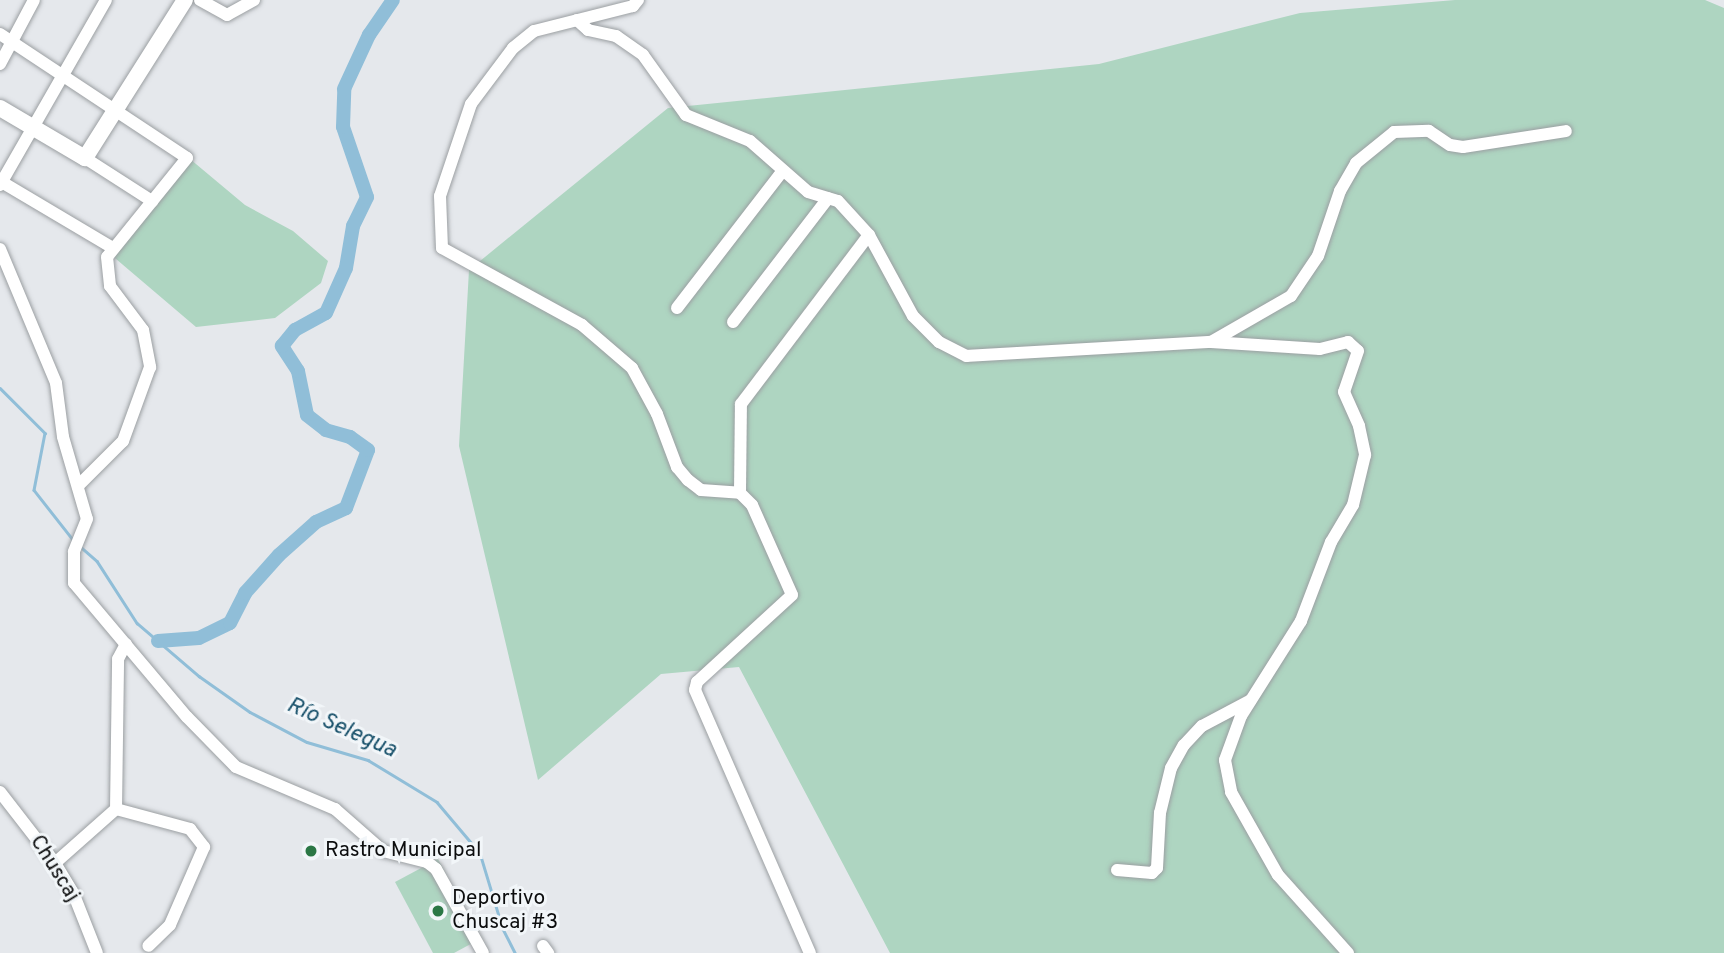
<!DOCTYPE html>
<meta charset="utf-8">
<style>
body{margin:0}
#map{position:relative;width:1724px;height:953px;overflow:hidden;background:#e5e8ec;font-family:Overpass,sans-serif}
div>[style]{position:absolute}
[style*='--x']{left:calc(var(--x)*1px);top:calc(var(--y)*1px);width:calc(var(--w)*1px);rotate:calc(var(--a)*1deg)}
.green>*{inset:0;background:#aed5c1}
.stream>*{height:2.5px;margin:-1.25px;padding:0 1.25px;transform-origin:1.25px;border-radius:1.25px;background:#90bed8}
.river>*{height:14px;margin:-7px;padding:0 7px;transform-origin:7px;border-radius:7px;background:#90bed8}
.roads{filter:drop-shadow(0 0 2px #9b9fa2) drop-shadow(0 0 2px #9b9fa2)}
.minor>*{height:12px;margin:-6px;padding:0 6px;transform-origin:6px;border-radius:6px;background:#fff}
.major>*{height:16px;margin:-8px;padding:0 8px;transform-origin:8px;border-radius:8px;background:#fff}
.dots>*{width:19px;height:19px;translate:-50% -50%;box-sizing:border-box;border:4px solid #f2f6f9;border-radius:50%}
span{translate:-50% -50%;white-space:nowrap;text-align:center;line-height:1.15;-webkit-text-stroke:6px #f2f6f9;paint-order:stroke}
.poi-label{font-size:21px;color:#0c0d0e}
.left{translate:0 -50%;text-align:left}
.street-label{font-size:21px;color:#0c0d0e}
.water-label{font-size:23px;color:#17506a;font-style:italic}
</style>
<div id="map">
<div class="green">
<div style="clip-path:polygon(1455px 0,1705px 0,1724px 8px,1724px 953px,890px 953px,739px 667px,661px 674px,538px 780px,459px 446px,469px 270px,668px 108px,1099px 64px,1300px 13px)"></div>
<div style="clip-path:polygon(190px 159px,245px 205px,293px 231px,328px 261px,321px 283px,275px 318px,196px 327px,109px 253px)"></div>
<div style="clip-path:polygon(438px 859px,480px 939px,454px 953px,433px 953px,395px 882px)"></div>
</div>
<div class="stream">
<div style="--x:0;--y:388;--w:64;--a:45"></div>
<div style="--x:45;--y:433;--w:58;--a:100.9"></div>
<div style="--x:34;--y:490;--w:65;--a:51.9"></div>
<div style="--x:82;--y:548;--w:20;--a:41"></div>
<div style="--x:97;--y:561;--w:74;--a:57.2"></div>
<div style="--x:137;--y:623;--w:82;--a:40.5"></div>
<div style="--x:199;--y:676;--w:62;--a:35.2"></div>
<div style="--x:250;--y:712;--w:64;--a:27.8"></div>
<div style="--x:307;--y:742;--w:64;--a:16.4"></div>
<div style="--x:368;--y:760;--w:81;--a:31.3"></div>
<div style="--x:437;--y:802;--w:67;--a:49.9"></div>
<div style="--x:480;--y:853;--w:79;--a:73.2"></div>
<div style="--x:503;--y:929;--w:27;--a:63"></div>
</div>
<div class="river">
<div style="--x:158;--y:641;--w:41;--a:-4.2"></div>
<div style="--x:199;--y:638;--w:34;--a:-26"></div>
<div style="--x:230;--y:623;--w:34;--a:-63"></div>
<div style="--x:245;--y:593;--w:51;--a:-48.2"></div>
<div style="--x:279;--y:555;--w:50;--a:-41.7"></div>
<div style="--x:316;--y:522;--w:33;--a:-25"></div>
<div style="--x:346;--y:508;--w:62;--a:-69.2"></div>
<div style="--x:368;--y:450;--w:22;--a:-144"></div>
<div style="--x:350;--y:437;--w:25;--a:-164"></div>
<div style="--x:326;--y:430;--w:24;--a:-142"></div>
<div style="--x:307;--y:415;--w:45;--a:-101.6"></div>
<div style="--x:298;--y:371;--w:30;--a:-123"></div>
<div style="--x:282;--y:346;--w:21;--a:-51"></div>
<div style="--x:295;--y:330;--w:35;--a:-29"></div>
<div style="--x:326;--y:313;--w:49;--a:-66"></div>
<div style="--x:346;--y:268;--w:43;--a:-80.5"></div>
<div style="--x:353;--y:226;--w:32;--a:-64"></div>
<div style="--x:367;--y:197;--w:74;--a:-108.9"></div>
<div style="--x:343;--y:127;--w:38;--a:-88"></div>
<div style="--x:344;--y:89;--w:60;--a:-65.2"></div>
<div style="--x:369;--y:35;--w:42;--a:-55.6"></div>
</div>
<div class="roads">
<div class="minor">
<div style="--x:200;--y:0;--w:31;--a:29"></div>
<div style="--x:227;--y:15;--w:31;--a:-29"></div>
<div style="--x:638;--y:0;--w:8;--a:130"></div>
<div style="--x:633;--y:6;--w:102;--a:165.8"></div>
<div style="--x:534;--y:31;--w:27;--a:141"></div>
<div style="--x:513;--y:48;--w:70;--a:126.9"></div>
<div style="--x:471;--y:104;--w:97;--a:108.6"></div>
<div style="--x:440;--y:196;--w:52;--a:87.8"></div>
<div style="--x:442;--y:248;--w:160;--a:28.8"></div>
<div style="--x:582;--y:325;--w:66;--a:40.7"></div>
<div style="--x:632;--y:368;--w:52;--a:61.5"></div>
<div style="--x:657;--y:414;--w:57;--a:69.3"></div>
<div style="--x:677;--y:467;--w:17;--a:50"></div>
<div style="--x:688;--y:480;--w:16;--a:38"></div>
<div style="--x:701;--y:490;--w:39;--a:4"></div>
<div style="--x:740;--y:493;--w:17;--a:45"></div>
<div style="--x:752;--y:505;--w:98;--a:66"></div>
<div style="--x:792;--y:595;--w:129;--a:137.5"></div>
<div style="--x:697;--y:682;--w:8;--a:104"></div>
<div style="--x:695;--y:690;--w:287;--a:66.4"></div>
<div style="--x:577;--y:20;--w:15;--a:42"></div>
<div style="--x:588;--y:30;--w:29;--a:12"></div>
<div style="--x:616;--y:36;--w:33;--a:35"></div>
<div style="--x:643;--y:55;--w:74;--a:54.4"></div>
<div style="--x:686;--y:115;--w:69;--a:22.1"></div>
<div style="--x:750;--y:141;--w:77;--a:41.3"></div>
<div style="--x:808;--y:192;--w:31;--a:17"></div>
<div style="--x:838;--y:201;--w:46;--a:47.6"></div>
<div style="--x:869;--y:235;--w:92;--a:61.5"></div>
<div style="--x:913;--y:316;--w:37;--a:45"></div>
<div style="--x:939;--y:342;--w:31;--a:27"></div>
<div style="--x:967;--y:356;--w:244;--a:-3.3"></div>
<div style="--x:1211;--y:342;--w:92;--a:-29.9"></div>
<div style="--x:1291;--y:296;--w:48;--a:-56"></div>
<div style="--x:1318;--y:256;--w:69;--a:-71.3"></div>
<div style="--x:1340;--y:191;--w:32;--a:-60"></div>
<div style="--x:1356;--y:163;--w:49;--a:-39.2"></div>
<div style="--x:1394;--y:132;--w:35;--a:-2"></div>
<div style="--x:1429;--y:131;--w:25;--a:34"></div>
<div style="--x:1450;--y:145;--w:13;--a:9"></div>
<div style="--x:1463;--y:147;--w:104;--a:-8.8"></div>
<div style="--x:0;--y:34;--w:224;--a:33.5"></div>
<div style="--x:187;--y:158;--w:127;--a:128.9"></div>
<div style="--x:107;--y:257;--w:29;--a:84"></div>
<div style="--x:110;--y:286;--w:55;--a:53.1"></div>
<div style="--x:143;--y:330;--w:38;--a:79"></div>
<div style="--x:150;--y:367;--w:79;--a:110"></div>
<div style="--x:123;--y:441;--w:62;--a:135"></div>
<div style="--x:0;--y:64;--w:72;--a:-62"></div>
<div style="--x:85;--y:158;--w:80;--a:32.7"></div>
<div style="--x:0;--y:181;--w:131;--a:30.7"></div>
<div style="--x:0;--y:185;--w:213;--a:-60.2"></div>
<div style="--x:0;--y:249;--w:145;--a:67.3"></div>
<div style="--x:56;--y:383;--w:54;--a:82.6"></div>
<div style="--x:63;--y:437;--w:85;--a:73.7"></div>
<div style="--x:87;--y:519;--w:35;--a:112"></div>
<div style="--x:74;--y:552;--w:31;--a:90"></div>
<div style="--x:74;--y:583;--w:175;--a:49.9"></div>
<div style="--x:187;--y:717;--w:70;--a:45.6"></div>
<div style="--x:236;--y:767;--w:108;--a:23"></div>
<div style="--x:335;--y:809;--w:64;--a:41.2"></div>
<div style="--x:383;--y:851;--w:45;--a:14"></div>
<div style="--x:427;--y:862;--w:11;--a:38"></div>
<div style="--x:436;--y:869;--w:96;--a:60.8"></div>
<div style="--x:677;--y:308;--w:170;--a:-52.4"></div>
<div style="--x:733;--y:322;--w:156;--a:-52.5"></div>
<div style="--x:1211;--y:342;--w:109;--a:3.7"></div>
<div style="--x:1320;--y:349;--w:29;--a:-14"></div>
<div style="--x:1348;--y:342;--w:13;--a:42"></div>
<div style="--x:1358;--y:351;--w:43;--a:108.9"></div>
<div style="--x:1344;--y:392;--w:37;--a:66"></div>
<div style="--x:1359;--y:426;--w:30;--a:78"></div>
<div style="--x:1365;--y:455;--w:51;--a:103.5"></div>
<div style="--x:1353;--y:505;--w:43;--a:120.7"></div>
<div style="--x:1331;--y:542;--w:85;--a:110.8"></div>
<div style="--x:1301;--y:621;--w:112;--a:122.3"></div>
<div style="--x:1241;--y:716;--w:47;--a:110"></div>
<div style="--x:1225;--y:760;--w:33;--a:79"></div>
<div style="--x:1231;--y:792;--w:95;--a:60.5"></div>
<div style="--x:1278;--y:875;--w:105;--a:48.1"></div>
<div style="--x:740;--y:493;--w:89;--a:-89.4"></div>
<div style="--x:741;--y:404;--w:212;--a:-52.9"></div>
<div style="--x:0;--y:792;--w:90;--a:52.2"></div>
<div style="--x:55;--y:863;--w:37;--a:59"></div>
<div style="--x:74;--y:895;--w:62;--a:68.4"></div>
<div style="--x:116;--y:809;--w:77;--a:15.1"></div>
<div style="--x:190;--y:829;--w:23;--a:52"></div>
<div style="--x:204;--y:847;--w:85;--a:113.6"></div>
<div style="--x:170;--y:925;--w:30;--a:136"></div>
<div style="--x:55;--y:863;--w:81;--a:-41.5"></div>
<div style="--x:116;--y:809;--w:150;--a:-89.2"></div>
<div style="--x:118;--y:659;--w:17;--a:-62"></div>
<div style="--x:1117;--y:870;--w:35;--a:5"></div>
<div style="--x:1152;--y:873;--w:7;--a:-45"></div>
<div style="--x:1157;--y:868;--w:55;--a:-86.9"></div>
<div style="--x:1160;--y:813;--w:46;--a:-76.3"></div>
<div style="--x:1171;--y:768;--w:26;--a:-61"></div>
<div style="--x:1184;--y:745;--w:26;--a:-47"></div>
<div style="--x:1202;--y:726;--w:55;--a:-28"></div>
<div style="--x:543;--y:946;--w:9;--a:54"></div>
</div>
<div class="major">
<div style="--x:0;--y:108;--w:99;--a:30.5"></div>
<div style="--x:85;--y:158;--w:187;--a:-57.7"></div>
</div>
</div>
<div class="dots">
<div style="left:311px;top:851px;background:#2b7745"></div>
<div style="left:438px;top:911px;background:#2b7745"></div>
</div>
<div class="poi-label">
<span class="left" style="left:325px;top:851px">Rastro Municipal</span>
<span class="left" style="left:452px;top:911px">Deportivo<br>Chuscaj #3</span>
</div>
<div class="street-label">
<span style="left:54px;top:869px;rotate:58deg">Chuscaj</span>
</div>
<div class="water-label">
<span style="left:341px;top:729px;rotate:24deg">Río Selegua</span>
</div>
</div>
